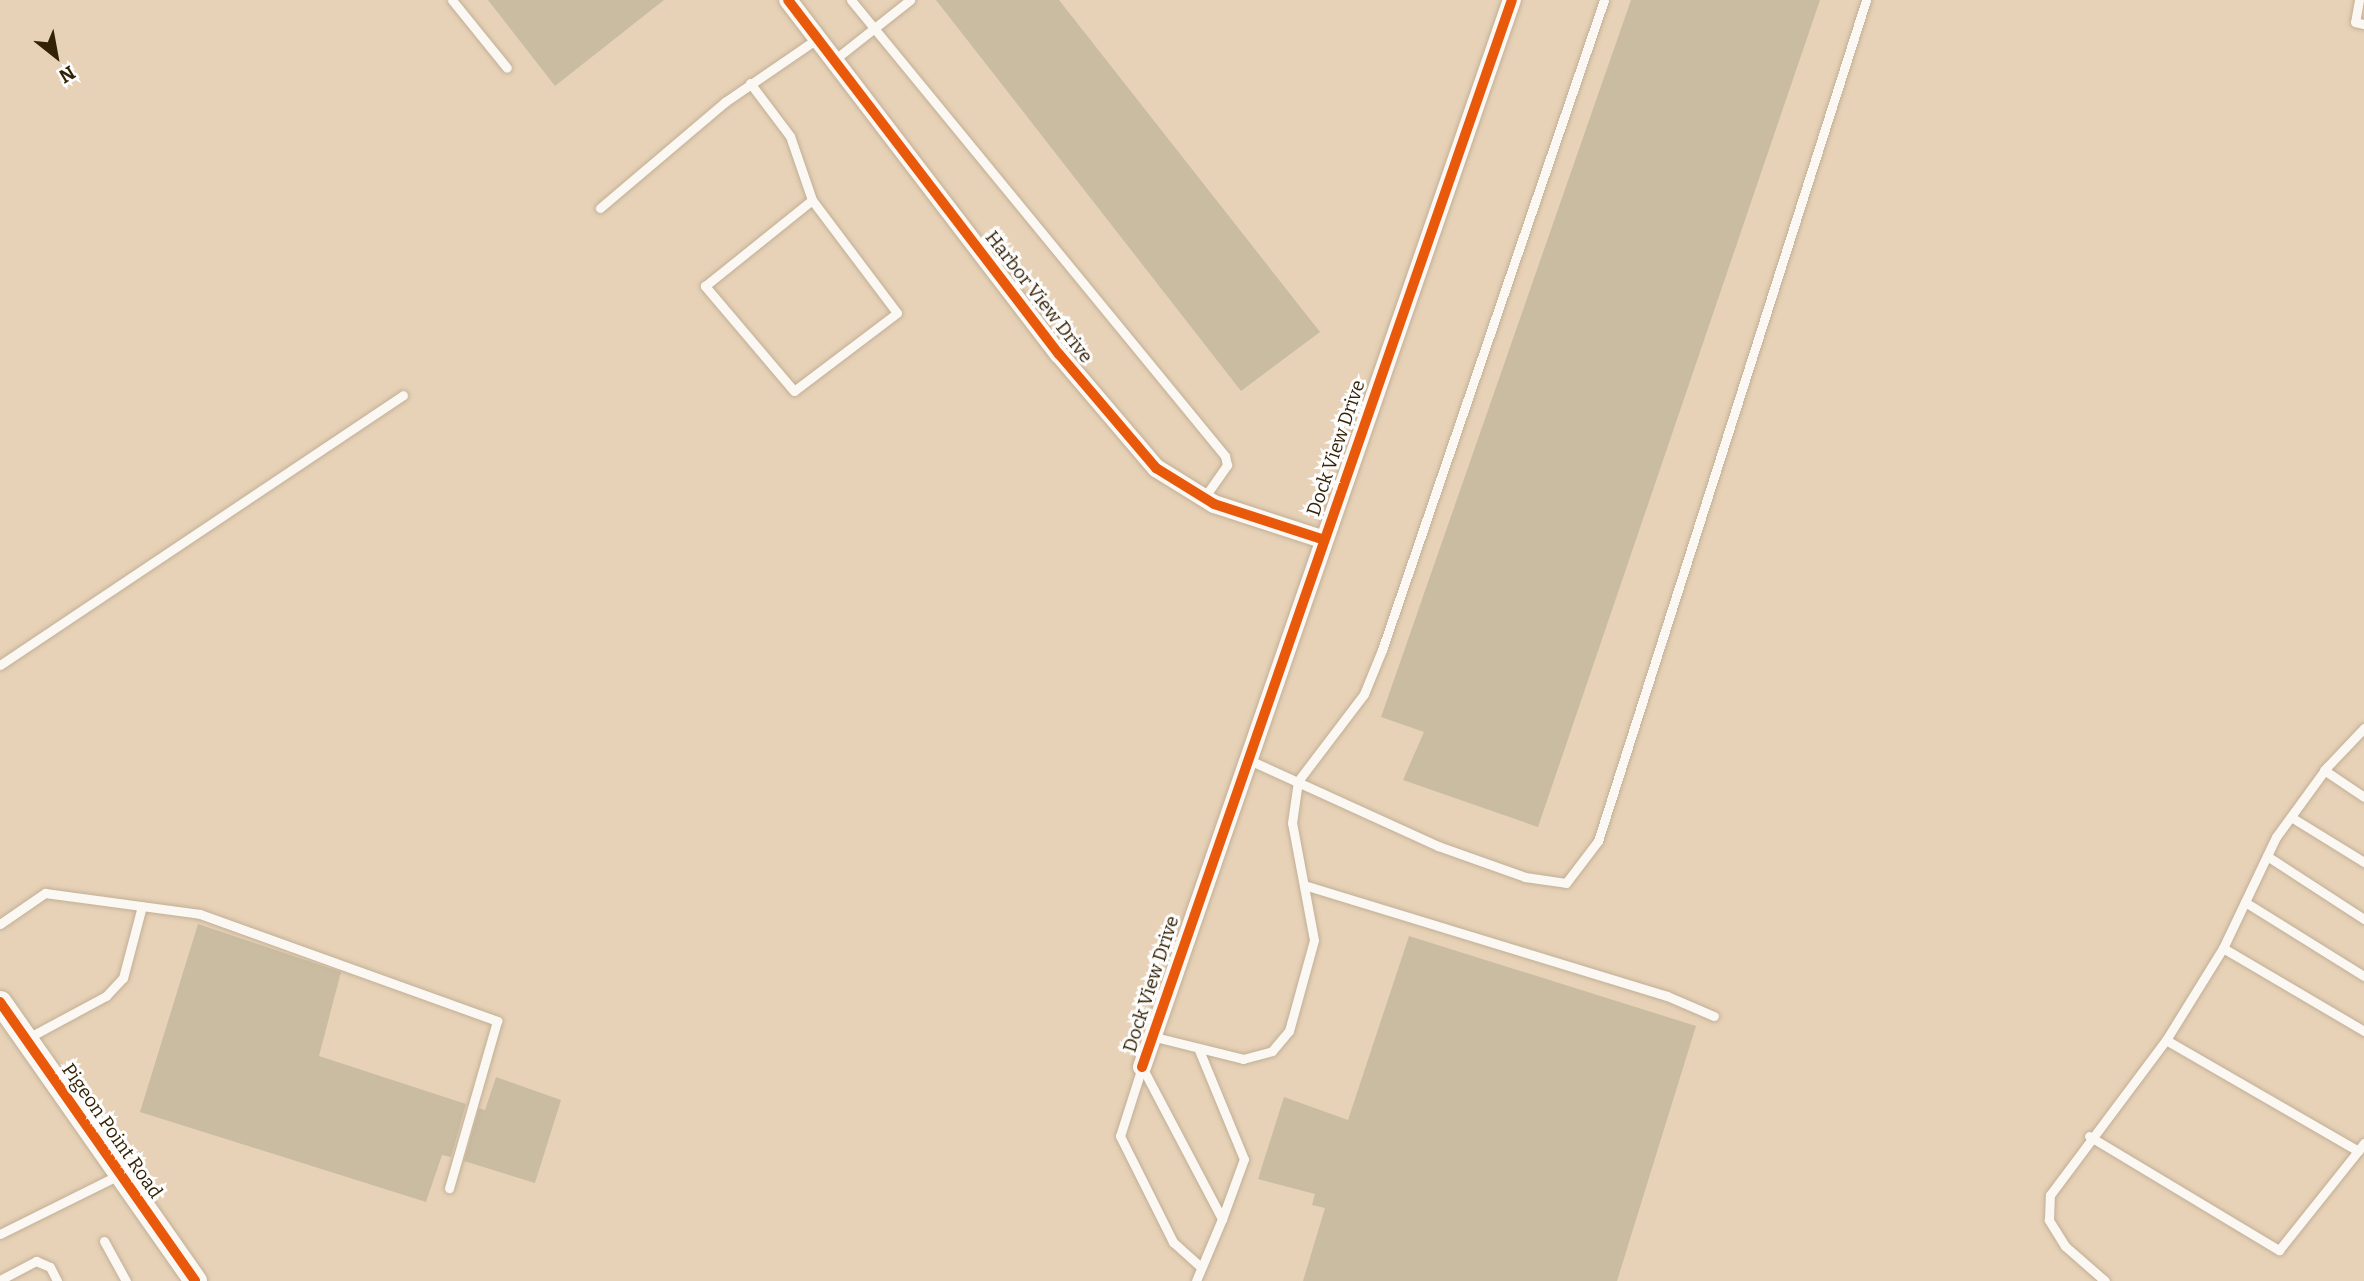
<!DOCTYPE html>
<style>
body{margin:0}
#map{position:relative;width:2364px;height:1281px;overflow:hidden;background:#e7d2b7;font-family:Bitter,serif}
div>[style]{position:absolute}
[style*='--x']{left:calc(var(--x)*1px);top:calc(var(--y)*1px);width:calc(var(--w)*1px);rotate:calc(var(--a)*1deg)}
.building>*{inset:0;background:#c9bca1}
.roads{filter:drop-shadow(0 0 2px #c1af96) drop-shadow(0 0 2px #c1af96)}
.service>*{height:9px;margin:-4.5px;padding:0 4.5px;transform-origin:4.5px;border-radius:4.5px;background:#fbf8f4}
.minor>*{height:18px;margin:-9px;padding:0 9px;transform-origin:9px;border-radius:9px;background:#fbf8f4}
.tertiary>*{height:23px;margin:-11.5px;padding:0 11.5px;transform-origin:11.5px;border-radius:11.5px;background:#fbf8f4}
.cycleway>*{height:10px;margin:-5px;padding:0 5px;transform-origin:5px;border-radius:5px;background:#e8590c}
span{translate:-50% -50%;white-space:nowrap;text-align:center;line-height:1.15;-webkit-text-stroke:6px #fdfdfd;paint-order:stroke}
.street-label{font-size:19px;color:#332206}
.north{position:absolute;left:21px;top:21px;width:70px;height:70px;-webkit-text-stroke:5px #fdfdfd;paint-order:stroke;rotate:149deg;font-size:19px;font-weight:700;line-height:28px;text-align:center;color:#332206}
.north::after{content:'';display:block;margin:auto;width:24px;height:32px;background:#332206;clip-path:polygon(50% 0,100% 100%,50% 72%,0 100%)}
</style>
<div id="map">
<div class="building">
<div style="clip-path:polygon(488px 0,664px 0,555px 86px)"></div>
<div style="clip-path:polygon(936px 0,1059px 0,1320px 332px,1241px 391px)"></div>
<div style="clip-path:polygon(1631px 0,1820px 0,1538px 827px,1403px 780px,1424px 732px,1381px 717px)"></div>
<div style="clip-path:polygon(198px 924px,341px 972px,319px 1056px,466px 1104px,451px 1157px,442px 1155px,426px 1202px,140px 1112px)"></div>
<div style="clip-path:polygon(1409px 936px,1696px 1026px,1617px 1281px,1303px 1281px,1325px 1208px,1312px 1205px,1315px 1194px,1258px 1179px,1284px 1097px,1348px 1120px)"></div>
<div style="clip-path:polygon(496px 1077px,561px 1100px,535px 1183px,464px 1161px,479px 1108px,485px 1110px)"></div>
</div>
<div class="roads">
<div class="service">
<div style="--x:452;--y:0;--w:87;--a:51"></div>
<div style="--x:851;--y:0;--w:590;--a:50.64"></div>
<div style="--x:1225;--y:456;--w:9;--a:77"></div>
<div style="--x:1227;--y:465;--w:40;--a:124.9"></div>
<div style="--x:2359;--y:0;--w:22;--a:100"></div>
<div style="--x:2355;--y:22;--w:9;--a:13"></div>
<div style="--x:834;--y:60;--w:97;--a:-38.3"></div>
<div style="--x:750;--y:83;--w:66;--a:53"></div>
<div style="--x:790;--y:136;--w:68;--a:71"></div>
<div style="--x:812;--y:200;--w:141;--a:53"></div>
<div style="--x:897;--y:313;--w:129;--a:142.9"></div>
<div style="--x:794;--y:391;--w:138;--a:-130.3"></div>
<div style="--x:705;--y:286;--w:137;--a:-38.8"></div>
<div style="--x:600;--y:208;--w:164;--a:-40.3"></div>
<div style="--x:725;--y:102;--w:113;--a:-34.5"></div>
<div style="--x:0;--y:665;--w:485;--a:-33.8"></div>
<div style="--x:1247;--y:759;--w:210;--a:24.5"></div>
<div style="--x:1438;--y:846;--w:92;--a:19.6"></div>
<div style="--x:1525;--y:877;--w:41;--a:8.3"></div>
<div style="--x:1566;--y:883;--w:53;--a:-52.7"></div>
<div style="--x:1598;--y:841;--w:883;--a:-72.32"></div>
<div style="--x:2324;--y:770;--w:48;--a:34"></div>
<div style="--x:2291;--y:817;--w:86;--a:31.7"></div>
<div style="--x:2267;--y:856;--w:116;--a:33"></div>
<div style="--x:1304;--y:885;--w:380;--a:17"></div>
<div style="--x:1667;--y:996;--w:51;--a:23.1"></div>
<div style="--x:2245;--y:902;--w:140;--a:31.9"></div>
<div style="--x:0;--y:924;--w:55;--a:-34.6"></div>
<div style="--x:45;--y:893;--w:156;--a:7.7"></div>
<div style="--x:200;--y:914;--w:316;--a:19.8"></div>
<div style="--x:497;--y:1021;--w:174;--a:106"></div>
<div style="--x:2223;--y:948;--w:123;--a:-64.5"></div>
<div style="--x:2276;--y:837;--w:87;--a:-53.9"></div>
<div style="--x:2327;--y:767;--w:54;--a:-46.5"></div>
<div style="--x:1151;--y:1036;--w:95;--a:14"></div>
<div style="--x:1243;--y:1059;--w:30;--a:-15"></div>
<div style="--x:1272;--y:1051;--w:26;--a:-50"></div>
<div style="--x:1289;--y:1031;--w:94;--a:-74.6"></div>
<div style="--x:1314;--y:940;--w:119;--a:-100.6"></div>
<div style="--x:1292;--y:823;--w:42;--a:-81.9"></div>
<div style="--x:1298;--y:781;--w:109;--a:-52.8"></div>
<div style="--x:1364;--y:694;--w:48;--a:-67.8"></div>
<div style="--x:1382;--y:650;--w:687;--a:-71.14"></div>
<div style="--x:26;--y:1039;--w:91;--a:-28.3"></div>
<div style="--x:106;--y:996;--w:25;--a:-47"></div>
<div style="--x:123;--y:978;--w:74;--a:-75.2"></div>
<div style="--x:2166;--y:1040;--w:222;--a:30"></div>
<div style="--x:2358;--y:1151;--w:10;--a:-53"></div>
<div style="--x:1199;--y:1050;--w:118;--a:67.6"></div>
<div style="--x:1244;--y:1159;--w:64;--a:110.1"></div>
<div style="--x:1142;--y:1067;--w:172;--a:62.2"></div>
<div style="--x:1222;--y:1219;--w:67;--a:112.8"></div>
<div style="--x:1142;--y:1067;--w:72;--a:107.7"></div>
<div style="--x:1120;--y:1136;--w:119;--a:63.4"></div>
<div style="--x:1173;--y:1242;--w:38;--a:42"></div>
<div style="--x:2089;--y:1136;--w:222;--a:31"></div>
<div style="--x:2279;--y:1250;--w:127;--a:-51.4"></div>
<div style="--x:0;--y:1234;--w:133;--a:-26.4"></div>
<div style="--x:104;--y:1241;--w:46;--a:61.2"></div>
<div style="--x:0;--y:1280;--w:41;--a:-27.8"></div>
<div style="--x:36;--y:1261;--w:15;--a:23"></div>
<div style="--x:50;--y:1267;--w:16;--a:63"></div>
<div style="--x:2105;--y:1281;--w:53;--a:-138.8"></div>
<div style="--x:2065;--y:1246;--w:31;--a:-122"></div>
<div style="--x:2049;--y:1220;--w:25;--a:-88"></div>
<div style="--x:2050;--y:1195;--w:194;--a:-53.2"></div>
<div style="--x:2166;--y:1040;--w:108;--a:-58.2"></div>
<div style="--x:2223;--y:948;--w:164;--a:30.5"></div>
</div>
<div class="minor">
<div style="--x:788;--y:0;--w:446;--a:52.6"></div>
<div style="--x:1059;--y:354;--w:150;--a:49.6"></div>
<div style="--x:1156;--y:468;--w:68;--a:31.8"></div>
<div style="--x:1214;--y:504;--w:114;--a:18"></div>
<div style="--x:1142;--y:1067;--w:1129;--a:-70.88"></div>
</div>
<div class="tertiary">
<div style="--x:0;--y:1002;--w:340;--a:55"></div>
</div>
</div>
<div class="cycleway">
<div style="--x:788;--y:0;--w:446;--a:52.6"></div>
<div style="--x:1059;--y:354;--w:150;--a:49.6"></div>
<div style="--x:1156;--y:468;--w:68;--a:31.8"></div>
<div style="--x:1214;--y:504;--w:114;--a:18"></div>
<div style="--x:0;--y:1002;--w:340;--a:55"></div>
<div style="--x:1142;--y:1067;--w:1129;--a:-70.88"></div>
</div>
<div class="street-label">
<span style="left:1039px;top:297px;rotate:52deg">Harbor View Drive</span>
<span style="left:1336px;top:448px;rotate:-71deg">Dock View Drive</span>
<span style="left:1151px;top:984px;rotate:-72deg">Dock View Drive</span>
<span style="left:112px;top:1131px;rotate:55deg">Pigeon Point Road</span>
</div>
<div class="north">N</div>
</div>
